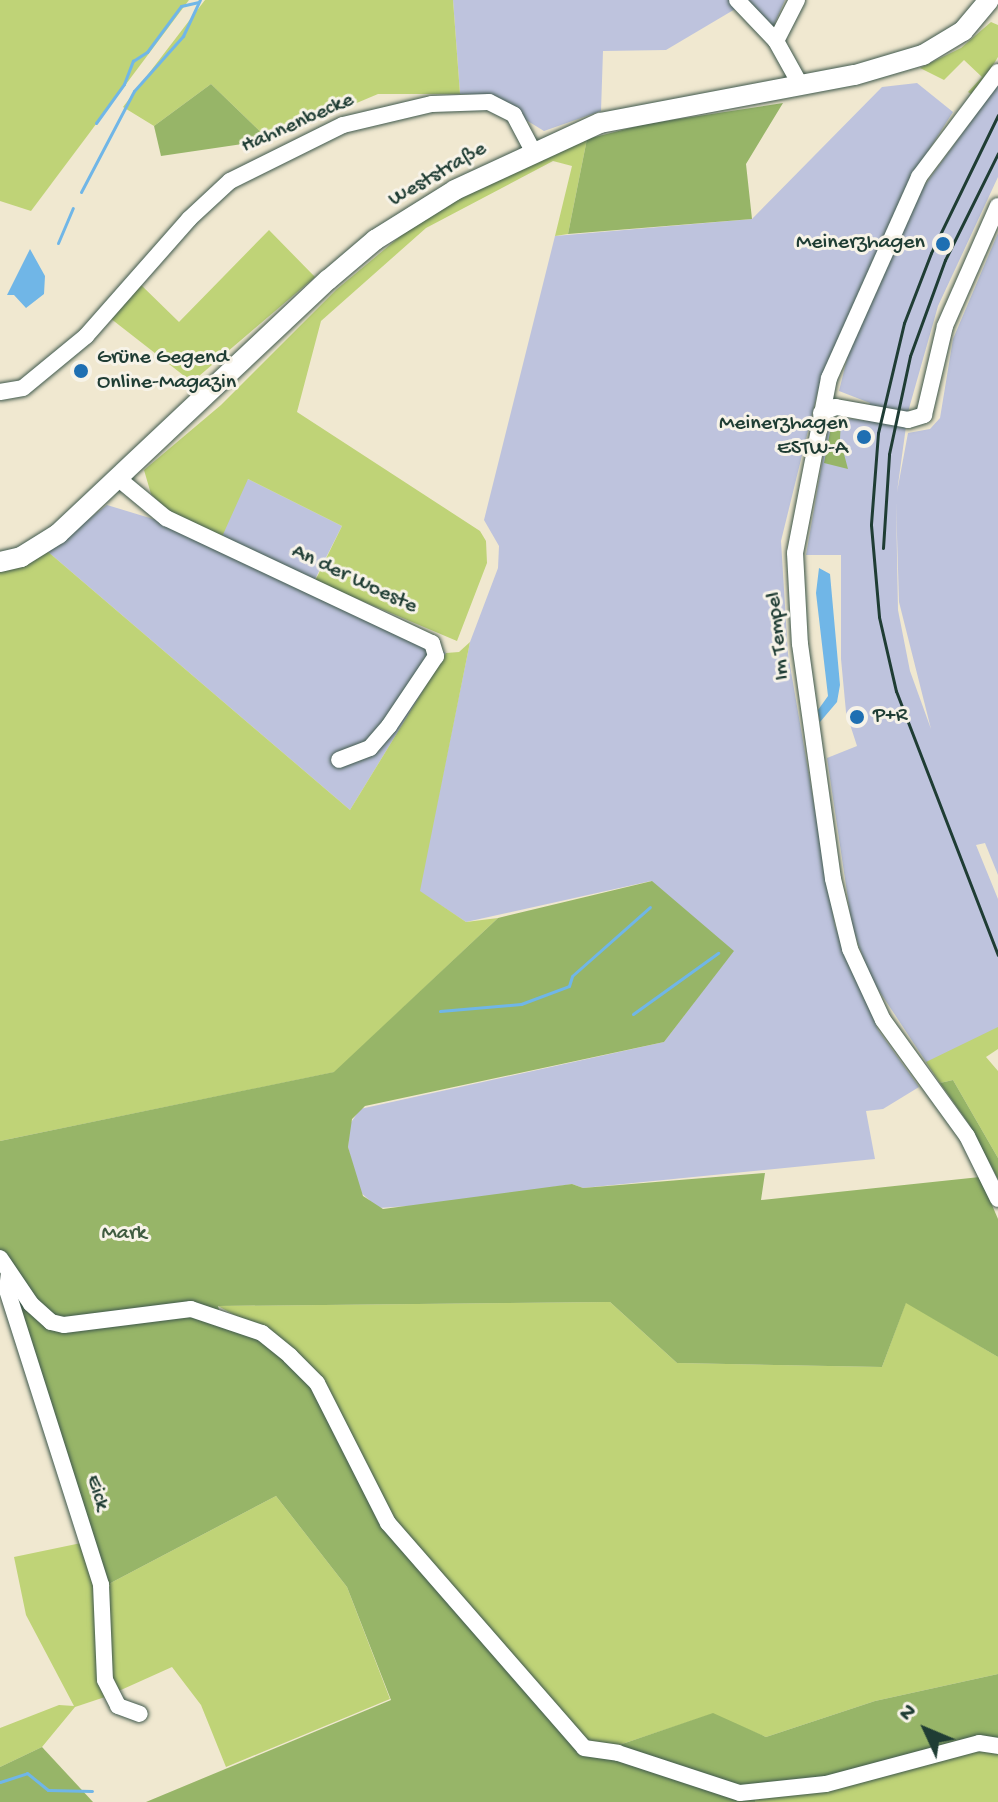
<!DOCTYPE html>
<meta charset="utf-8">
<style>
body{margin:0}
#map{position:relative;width:998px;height:1802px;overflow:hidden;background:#f0e8d0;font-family:"Gochi Hand",sans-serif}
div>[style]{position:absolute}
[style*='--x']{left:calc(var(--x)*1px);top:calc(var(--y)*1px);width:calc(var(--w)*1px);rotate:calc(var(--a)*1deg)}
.industrial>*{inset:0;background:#bec3dd}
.green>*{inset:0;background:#bfd377}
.forest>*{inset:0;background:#97b568}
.water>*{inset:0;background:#70b6e7}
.stream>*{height:3px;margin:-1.5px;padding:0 1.5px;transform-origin:1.5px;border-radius:1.5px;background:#70b6e7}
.roads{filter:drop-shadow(0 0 2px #3e574b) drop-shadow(0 0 2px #3e574b)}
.minor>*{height:16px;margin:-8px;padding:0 8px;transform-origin:8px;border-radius:8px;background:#fff}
.major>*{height:20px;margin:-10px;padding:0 10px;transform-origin:10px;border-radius:10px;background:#fff}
.rail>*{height:3px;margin:-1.5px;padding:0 1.5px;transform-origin:1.5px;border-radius:1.5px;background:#1f3d34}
.dots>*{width:22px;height:22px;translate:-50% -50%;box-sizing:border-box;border:4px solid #f7f3e8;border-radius:50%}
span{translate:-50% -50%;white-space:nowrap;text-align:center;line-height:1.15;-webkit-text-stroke:6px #f7f3e8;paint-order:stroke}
.street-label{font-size:22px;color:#1f3d34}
.poi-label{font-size:22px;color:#1f3d34}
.right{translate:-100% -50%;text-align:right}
.left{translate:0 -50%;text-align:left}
.park-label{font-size:22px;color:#3f5b41}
.north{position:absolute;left:886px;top:1690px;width:80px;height:80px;-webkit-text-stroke:6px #f7f3e8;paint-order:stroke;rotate:314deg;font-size:22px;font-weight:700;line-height:32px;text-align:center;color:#1f3d34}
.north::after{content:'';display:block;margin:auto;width:28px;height:36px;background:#1f3d34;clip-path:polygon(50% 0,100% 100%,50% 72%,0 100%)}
</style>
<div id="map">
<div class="industrial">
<div style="clip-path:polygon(453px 0,785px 0,773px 27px,747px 2px,666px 50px,603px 51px,601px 111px,544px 131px,487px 96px,460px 94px)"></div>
<div style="clip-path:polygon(917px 83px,953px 112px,914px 173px,821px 378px,781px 541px,788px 654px,835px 926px,878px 1030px,919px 1087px,883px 1109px,866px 1111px,875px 1159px,583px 1188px,572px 1184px,456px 1203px,378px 1208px,359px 1191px,348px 1147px,350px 1124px,360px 1109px,664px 1042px,733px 951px,651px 881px,466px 922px,419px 891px,470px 642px,498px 568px,499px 546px,484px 520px,555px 236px,752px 219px,882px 87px)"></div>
<div style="clip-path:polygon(evenodd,998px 84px,998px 177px,938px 306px,908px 412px,897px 492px,908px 433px,930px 429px,940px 418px,953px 339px,998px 233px,998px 875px,985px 843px,976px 845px,998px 899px,998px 1040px,936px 1077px,870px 977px,852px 926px,827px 758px,857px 746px,846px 712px,841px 659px,841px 555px,806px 555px,828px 429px,844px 418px,867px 421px,870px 403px,839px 391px,849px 351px,922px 189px,998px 84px,896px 502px,899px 602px,931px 729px,910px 671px,898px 610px,896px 502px)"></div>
<div style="clip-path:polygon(248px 479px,342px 526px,309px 591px,446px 653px,350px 810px,47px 551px,107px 505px,163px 522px)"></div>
</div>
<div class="green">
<div style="clip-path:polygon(0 0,189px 0,31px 211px,0 201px)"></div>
<div style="clip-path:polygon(205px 0,453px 0,460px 94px,378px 94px,269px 140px,211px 84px,154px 126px,123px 107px)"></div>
<div style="clip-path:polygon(991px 22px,998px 25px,998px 57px,974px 96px,968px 92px,982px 77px,964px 60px,944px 80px,920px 68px,961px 48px)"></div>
<div style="clip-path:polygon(587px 139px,568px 234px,555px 236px,572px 166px,553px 161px,426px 228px,321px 321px,297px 412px,480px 531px,486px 541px,487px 563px,457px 641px,315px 581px,342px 526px,248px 479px,221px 539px,171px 514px,151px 494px,144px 470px,221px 405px,337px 289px,415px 224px,471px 191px)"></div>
<div style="clip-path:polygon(269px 230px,315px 277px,192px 382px,110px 318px,139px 283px,179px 322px)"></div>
<div style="clip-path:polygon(47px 551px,350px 810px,446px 653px,459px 652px,470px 642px,420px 891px,466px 922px,498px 918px,335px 1072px,0 1141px,0 571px)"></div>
<div style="clip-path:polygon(998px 1027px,998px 1049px,986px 1057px,998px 1071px,998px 1158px,953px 1080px,940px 1083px,926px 1062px)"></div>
<div style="clip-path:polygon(610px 1302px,677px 1363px,882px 1367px,906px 1302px,998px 1357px,998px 1674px,875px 1701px,766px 1737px,712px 1714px,595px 1753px,392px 1522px,263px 1331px,218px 1306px)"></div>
<div style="clip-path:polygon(276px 1496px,347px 1587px,390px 1699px,226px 1767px,201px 1705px,172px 1667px,112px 1694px,103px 1587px)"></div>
<div style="clip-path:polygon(86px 1542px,99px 1586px,108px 1696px,75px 1707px,42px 1747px,0 1767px,0 1728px,59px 1705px,74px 1706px,26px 1615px,14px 1557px)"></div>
<div style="clip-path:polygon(998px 1749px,998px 1802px,755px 1802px,756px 1794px,930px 1756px)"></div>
</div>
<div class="forest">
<div style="clip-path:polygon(211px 84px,269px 140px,161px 156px,154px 126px)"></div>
<div style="clip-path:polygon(783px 103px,746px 164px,752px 219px,568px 234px,587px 139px,646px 124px)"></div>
<div style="clip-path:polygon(841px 420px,840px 439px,848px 469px,824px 463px,831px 427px)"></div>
<div style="clip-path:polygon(652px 881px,734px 951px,664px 1042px,365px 1106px,352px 1119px,348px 1147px,363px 1196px,383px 1209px,572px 1184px,583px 1188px,765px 1173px,761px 1200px,980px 1177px,998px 1219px,998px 1357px,906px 1303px,882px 1367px,677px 1363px,610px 1302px,218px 1306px,221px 1318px,258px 1334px,313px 1385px,386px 1525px,587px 1756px,713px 1713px,766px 1737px,875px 1701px,998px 1674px,998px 1743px,756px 1794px,755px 1802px,146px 1802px,391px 1700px,347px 1587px,276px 1496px,103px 1587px,0 1256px,0 1141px,334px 1072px,498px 918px)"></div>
<div style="clip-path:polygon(953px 1080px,998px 1158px,998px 1179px,969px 1124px,940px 1083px)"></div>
<div style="clip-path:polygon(42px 1747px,93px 1802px,0 1802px,0 1767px)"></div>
</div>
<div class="water">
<div style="clip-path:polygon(30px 249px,45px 276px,44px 294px,26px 308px,14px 295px,7px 295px)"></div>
<div style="clip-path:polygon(819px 568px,830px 574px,840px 685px,837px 702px,820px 722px,818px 710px,828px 696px,816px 593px)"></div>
</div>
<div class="stream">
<div style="--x:96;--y:123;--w:48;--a:-54.3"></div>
<div style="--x:124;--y:84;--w:25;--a:-69"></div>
<div style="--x:133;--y:61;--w:17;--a:-33"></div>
<div style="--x:147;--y:52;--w:57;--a:-53.5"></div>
<div style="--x:181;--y:6;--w:17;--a:-13"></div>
<div style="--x:81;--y:192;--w:114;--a:-62.3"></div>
<div style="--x:134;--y:91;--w:74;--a:-48.3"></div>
<div style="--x:183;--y:36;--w:40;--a:-65"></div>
<div style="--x:58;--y:243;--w:38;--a:-67"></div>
<div style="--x:440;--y:1011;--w:81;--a:-4.9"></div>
<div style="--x:521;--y:1004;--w:51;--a:-20.6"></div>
<div style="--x:569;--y:986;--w:10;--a:-73"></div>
<div style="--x:572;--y:976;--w:104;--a:-41.5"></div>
<div style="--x:633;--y:1014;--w:105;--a:-35.7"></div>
<div style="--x:0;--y:1782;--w:28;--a:-18"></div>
<div style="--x:27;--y:1773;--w:27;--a:39"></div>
<div style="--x:48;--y:1790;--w:44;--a:1.3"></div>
</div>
<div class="roads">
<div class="minor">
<div style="--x:737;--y:0;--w:57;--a:46.4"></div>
<div style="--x:776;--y:41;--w:51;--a:60.9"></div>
<div style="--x:776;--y:41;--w:46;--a:-62.9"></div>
<div style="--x:998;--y:72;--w:131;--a:127"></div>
<div style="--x:919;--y:177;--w:220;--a:114.1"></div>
<div style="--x:829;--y:378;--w:178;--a:101"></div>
<div style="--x:795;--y:553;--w:91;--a:86.9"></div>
<div style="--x:800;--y:644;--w:237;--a:82"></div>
<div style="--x:833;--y:879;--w:72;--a:76.3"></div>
<div style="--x:850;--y:949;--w:78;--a:65.1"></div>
<div style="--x:883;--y:1020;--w:143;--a:54.1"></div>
<div style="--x:967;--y:1136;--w:70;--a:63.8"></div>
<div style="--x:0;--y:392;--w:23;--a:-10"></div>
<div style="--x:23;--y:388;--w:82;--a:-39.5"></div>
<div style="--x:86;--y:336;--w:156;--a:-48.6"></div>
<div style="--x:189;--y:219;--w:56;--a:-42.8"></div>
<div style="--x:230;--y:181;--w:126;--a:-26.4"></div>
<div style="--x:343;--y:125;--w:91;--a:-13.3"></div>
<div style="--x:432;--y:104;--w:57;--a:-2"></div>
<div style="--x:489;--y:102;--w:28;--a:27"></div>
<div style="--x:514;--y:115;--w:41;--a:62.2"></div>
<div style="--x:821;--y:413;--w:16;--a:-22"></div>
<div style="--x:836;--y:407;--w:73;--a:10.2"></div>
<div style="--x:908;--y:420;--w:17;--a:-17"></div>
<div style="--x:924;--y:415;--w:91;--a:-76.7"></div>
<div style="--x:945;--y:326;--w:131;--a:-66.2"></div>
<div style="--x:120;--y:480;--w:60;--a:39.6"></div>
<div style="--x:166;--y:518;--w:294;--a:25.2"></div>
<div style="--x:432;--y:643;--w:14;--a:73"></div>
<div style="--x:436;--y:656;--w:84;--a:123.9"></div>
<div style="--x:389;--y:726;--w:29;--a:131"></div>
<div style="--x:370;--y:748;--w:33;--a:159"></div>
<div style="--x:0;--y:1258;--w:55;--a:56"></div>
<div style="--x:31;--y:1304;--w:27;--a:42"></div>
<div style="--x:51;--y:1322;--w:13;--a:13"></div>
<div style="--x:64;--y:1325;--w:128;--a:-7.2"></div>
<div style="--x:191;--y:1309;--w:75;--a:18.7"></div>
<div style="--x:262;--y:1333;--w:36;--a:39"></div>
<div style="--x:290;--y:1356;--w:38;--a:45"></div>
<div style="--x:317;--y:1383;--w:157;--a:63.1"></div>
<div style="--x:388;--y:1523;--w:298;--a:48.9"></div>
<div style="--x:584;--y:1748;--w:34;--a:8"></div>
<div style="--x:618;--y:1753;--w:128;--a:18.2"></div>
<div style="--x:740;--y:1793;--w:86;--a:-6"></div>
<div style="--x:826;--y:1784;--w:158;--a:-15"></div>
<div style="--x:979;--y:1743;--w:19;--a:9"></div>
<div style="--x:9;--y:1273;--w:17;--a:97"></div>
<div style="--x:7;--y:1290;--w:310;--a:72.3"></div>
<div style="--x:101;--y:1585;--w:95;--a:87.6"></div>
<div style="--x:105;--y:1680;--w:29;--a:63"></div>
<div style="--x:118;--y:1706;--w:23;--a:20"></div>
</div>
<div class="major">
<div style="--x:0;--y:562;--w:22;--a:-13"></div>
<div style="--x:21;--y:557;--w:44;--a:-31.9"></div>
<div style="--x:58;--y:534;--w:371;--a:-43.3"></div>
<div style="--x:328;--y:280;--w:62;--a:-40.4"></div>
<div style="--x:375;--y:240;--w:94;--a:-32"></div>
<div style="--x:455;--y:190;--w:160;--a:-24.8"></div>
<div style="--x:600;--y:123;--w:259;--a:-10.7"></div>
<div style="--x:855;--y:75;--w:71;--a:-16.4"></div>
<div style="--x:923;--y:55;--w:47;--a:-31"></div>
<div style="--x:963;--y:31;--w:40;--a:-50"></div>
</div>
</div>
<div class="rail">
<div style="--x:998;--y:115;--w:153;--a:115.9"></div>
<div style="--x:931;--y:253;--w:75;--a:111.1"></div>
<div style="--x:904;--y:323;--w:113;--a:103.3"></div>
<div style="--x:878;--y:433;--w:92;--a:94.4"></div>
<div style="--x:871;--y:525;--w:92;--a:85"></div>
<div style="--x:879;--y:617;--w:76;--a:77.1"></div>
<div style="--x:896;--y:691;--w:283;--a:68.9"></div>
<div style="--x:883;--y:548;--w:94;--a:-86.3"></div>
<div style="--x:889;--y:454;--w:100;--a:-77.9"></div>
<div style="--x:910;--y:356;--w:102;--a:-70"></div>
<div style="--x:945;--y:260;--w:119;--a:-63.6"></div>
</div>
<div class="dots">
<div style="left:943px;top:244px;background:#1f6fb2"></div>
<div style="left:81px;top:371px;background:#1f6fb2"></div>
<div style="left:864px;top:437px;background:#1f6fb2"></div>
<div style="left:857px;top:717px;background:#1f6fb2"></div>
</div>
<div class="street-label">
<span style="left:298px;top:124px;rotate:-24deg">Hahnenbecke</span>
<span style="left:438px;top:175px;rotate:-30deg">Weststraße</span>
<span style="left:354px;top:580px;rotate:25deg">An der Woeste</span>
<span style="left:779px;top:636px;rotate:-96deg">Im Tempel</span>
<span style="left:96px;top:1493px;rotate:73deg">Eick</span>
</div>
<div class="poi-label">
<span class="right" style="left:925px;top:244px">Meinerzhagen</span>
<span class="left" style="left:97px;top:371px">Grüne Gegend<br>Online-Magazin</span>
<span class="right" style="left:848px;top:437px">Meinerzhagen<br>ESTW-A</span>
<span class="left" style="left:873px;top:717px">P+R</span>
</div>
<div class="park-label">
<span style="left:124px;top:1235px">Mark</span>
</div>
<div class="north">N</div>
</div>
